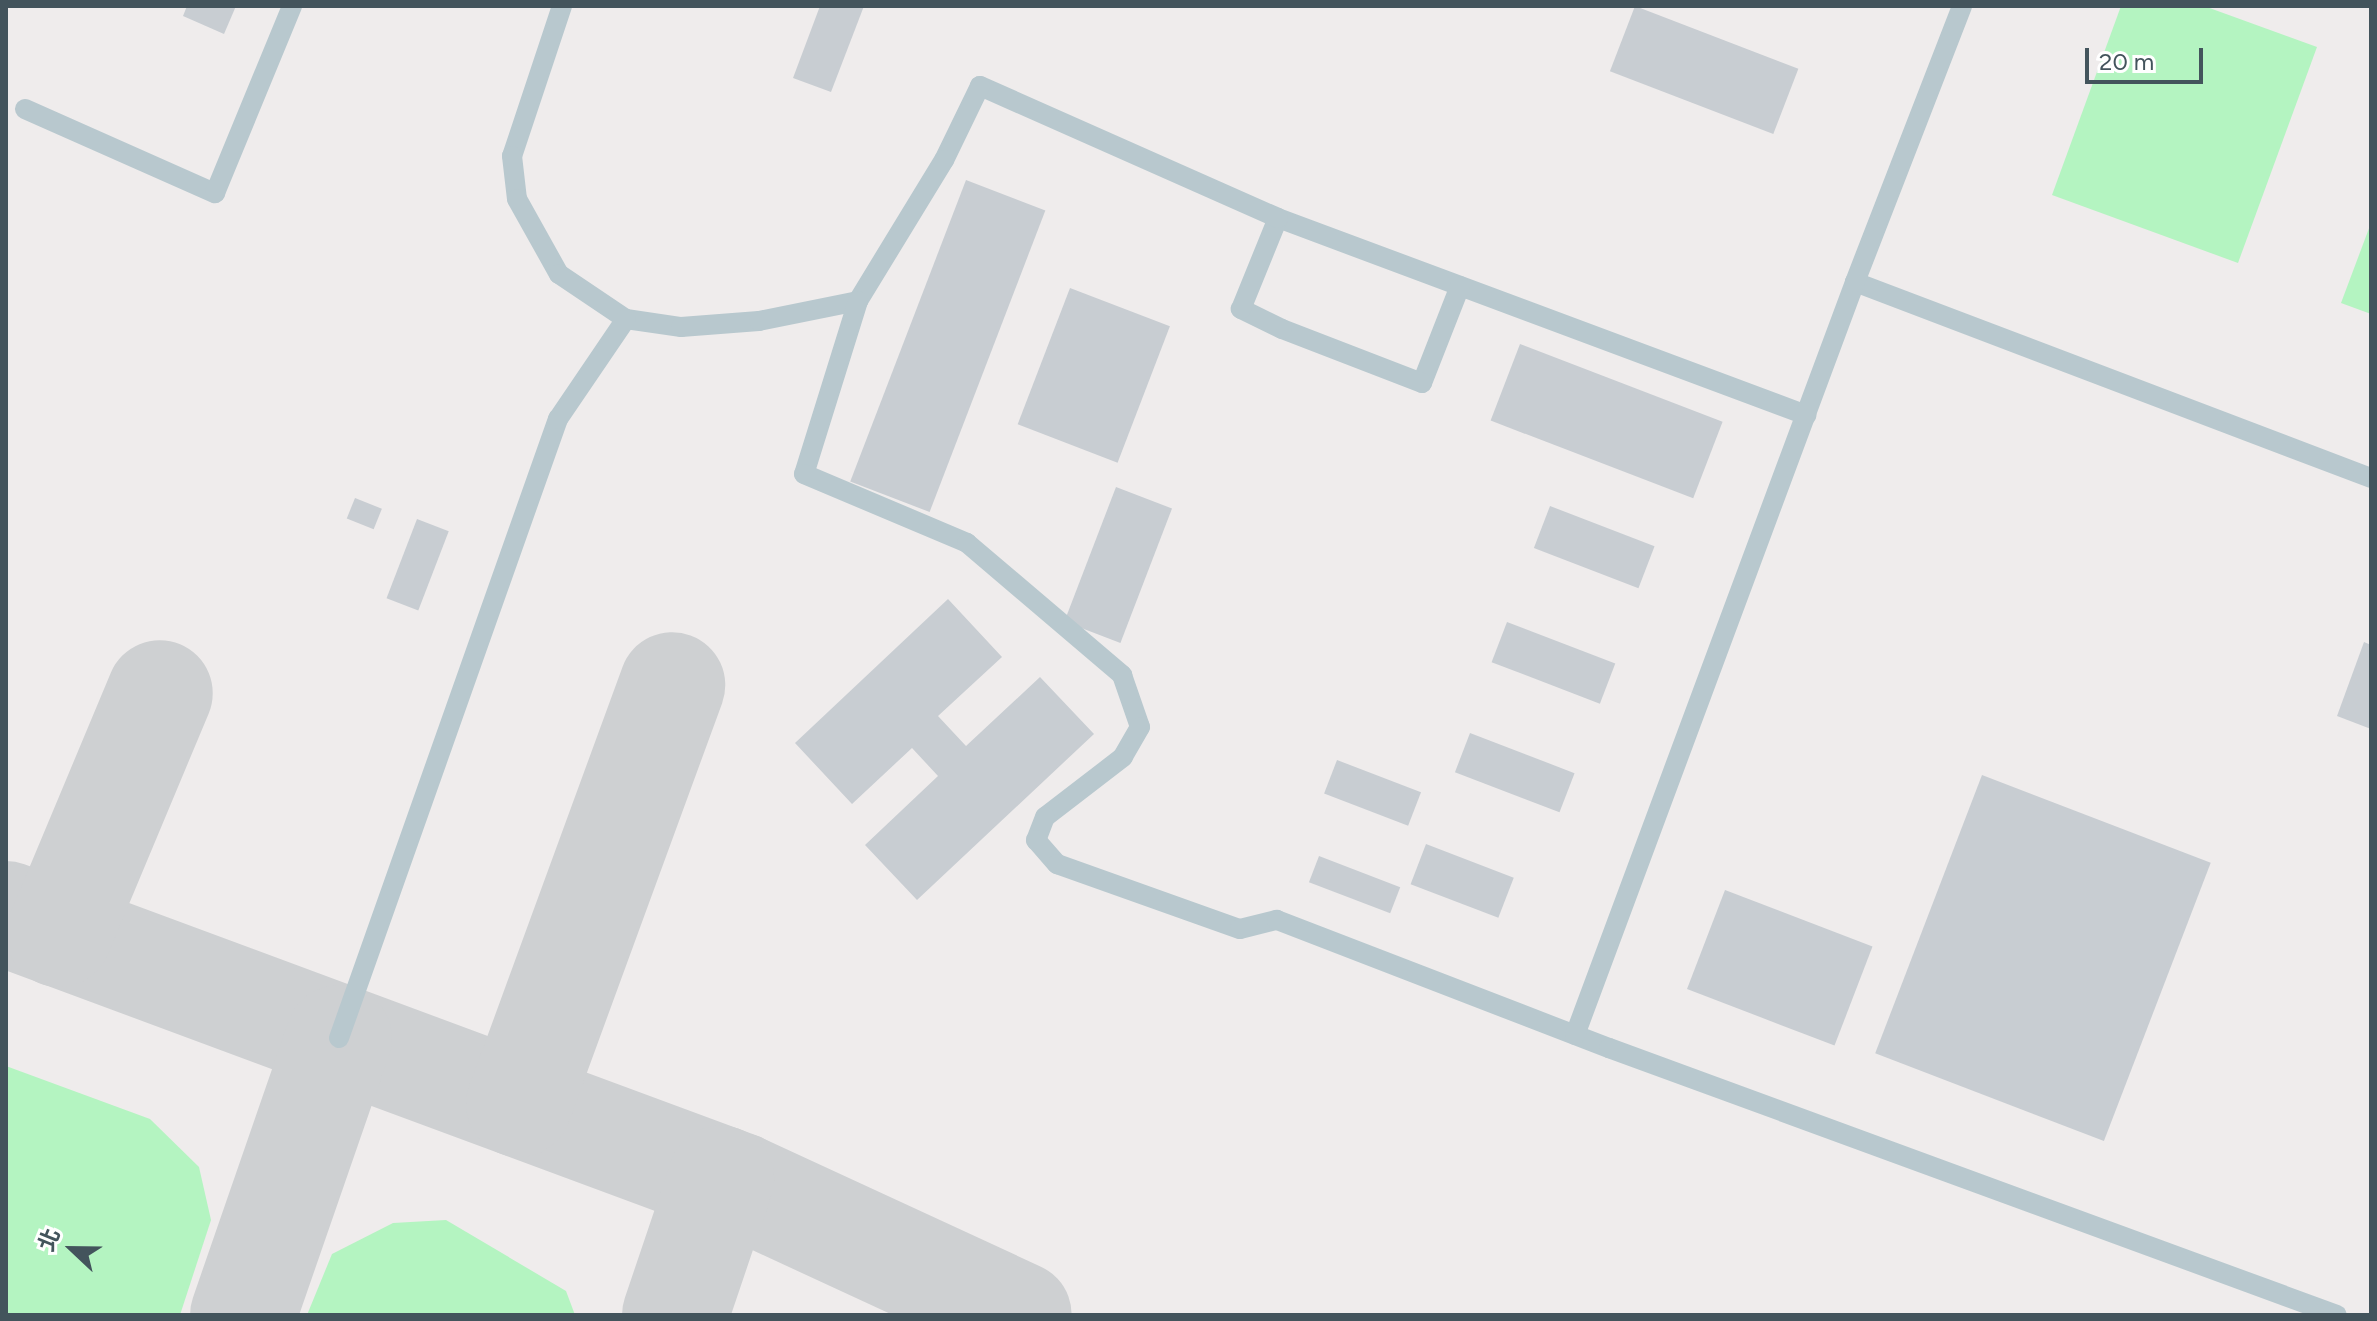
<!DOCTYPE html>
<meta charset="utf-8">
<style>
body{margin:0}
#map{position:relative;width:2377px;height:1321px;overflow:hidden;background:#efecec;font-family:Figtree,"Noto Sans TC",sans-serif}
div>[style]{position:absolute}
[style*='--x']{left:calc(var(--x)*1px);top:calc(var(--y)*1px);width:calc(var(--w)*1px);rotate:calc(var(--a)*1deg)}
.green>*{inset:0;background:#b4f4c1}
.taxiway>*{height:106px;margin:-53px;padding:0 53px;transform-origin:53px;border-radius:53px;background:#ced0d2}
.building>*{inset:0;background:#c8cdd2;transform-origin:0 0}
.service>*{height:20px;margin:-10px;padding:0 10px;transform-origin:10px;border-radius:10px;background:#b8c8ce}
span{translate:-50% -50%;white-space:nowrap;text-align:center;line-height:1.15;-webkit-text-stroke:6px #fff;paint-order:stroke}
.frame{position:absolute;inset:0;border:8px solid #43545c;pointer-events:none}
.north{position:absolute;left:32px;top:1209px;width:80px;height:80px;-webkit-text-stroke:6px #fff;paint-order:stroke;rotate:292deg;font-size:22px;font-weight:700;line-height:32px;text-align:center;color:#43545c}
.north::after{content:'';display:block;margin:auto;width:28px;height:36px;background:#43545c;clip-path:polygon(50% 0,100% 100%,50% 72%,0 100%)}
.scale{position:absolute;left:2085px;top:48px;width:118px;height:36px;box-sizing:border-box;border:4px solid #43545c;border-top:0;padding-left:10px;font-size:24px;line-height:28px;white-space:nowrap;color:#43545c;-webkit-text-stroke:6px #fff;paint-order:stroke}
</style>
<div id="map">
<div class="green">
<div style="clip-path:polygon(2121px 6px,2204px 6px,2317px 47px,2238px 263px,2052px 195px)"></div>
<div style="clip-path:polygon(2371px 223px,2371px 314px,2341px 303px)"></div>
<div style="clip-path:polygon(6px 1066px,150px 1119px,199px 1167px,211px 1220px,180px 1315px,6px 1315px)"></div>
<div style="clip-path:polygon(446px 1220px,566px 1291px,575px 1315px,307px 1315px,332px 1254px,393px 1223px)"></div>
</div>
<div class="taxiway">
<div style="--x:6;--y:914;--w:783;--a:20.33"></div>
<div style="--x:740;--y:1186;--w:307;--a:24.8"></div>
<div style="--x:59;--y:934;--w:261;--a:-67.3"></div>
<div style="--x:519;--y:1104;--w:446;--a:-69.9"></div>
<div style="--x:243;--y:1315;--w:293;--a:-70.9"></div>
<div style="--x:675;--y:1315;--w:144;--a:-71.3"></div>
</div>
<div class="building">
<div style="clip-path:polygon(187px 6px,236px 6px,224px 34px,183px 16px)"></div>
<div style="clip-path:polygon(820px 6px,864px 6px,831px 92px,793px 78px)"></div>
<div style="left:1635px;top:6px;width:175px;height:70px;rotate:21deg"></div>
<div style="left:966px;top:180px;width:85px;height:323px;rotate:21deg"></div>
<div style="left:1070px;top:288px;width:107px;height:146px;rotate:21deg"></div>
<div style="left:1520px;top:344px;width:217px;height:82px;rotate:21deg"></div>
<div style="left:1116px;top:487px;width:60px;height:144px;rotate:21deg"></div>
<div style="left:355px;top:498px;width:29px;height:22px;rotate:22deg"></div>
<div style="left:1550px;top:506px;width:112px;height:45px;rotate:21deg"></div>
<div style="left:417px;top:519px;width:34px;height:85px;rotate:21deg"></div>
<div style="clip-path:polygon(948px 599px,1002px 657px,938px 716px,966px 746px,1040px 677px,1094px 734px,917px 900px,865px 845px,938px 776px,912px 748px,852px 804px,795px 743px)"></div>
<div style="left:1507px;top:622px;width:116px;height:43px;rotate:21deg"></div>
<div style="clip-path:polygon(2364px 642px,2371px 645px,2371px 729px,2337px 716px)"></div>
<div style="left:1470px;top:733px;width:112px;height:42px;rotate:21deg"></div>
<div style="left:1337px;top:760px;width:90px;height:36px;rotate:21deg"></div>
<div style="left:1982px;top:775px;width:245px;height:298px;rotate:21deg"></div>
<div style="left:1426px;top:844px;width:94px;height:43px;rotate:21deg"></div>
<div style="left:1319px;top:856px;width:87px;height:28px;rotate:21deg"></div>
<div style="left:1725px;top:890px;width:158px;height:106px;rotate:21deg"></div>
</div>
<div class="service">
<div style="--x:562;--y:6;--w:158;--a:108.4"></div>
<div style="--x:512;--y:156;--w:43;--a:83.4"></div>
<div style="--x:517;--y:199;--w:86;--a:60.8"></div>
<div style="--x:559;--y:274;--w:81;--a:33.9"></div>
<div style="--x:626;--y:319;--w:56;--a:8.3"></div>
<div style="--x:681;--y:327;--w:78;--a:-4.4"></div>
<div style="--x:759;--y:321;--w:101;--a:-11.4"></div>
<div style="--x:25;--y:109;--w:208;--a:23.9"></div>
<div style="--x:215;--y:193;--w:202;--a:-67.6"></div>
<div style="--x:1278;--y:218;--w:564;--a:20.46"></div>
<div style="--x:1855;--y:282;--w:552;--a:20.8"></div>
<div style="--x:1460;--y:286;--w:104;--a:111.4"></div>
<div style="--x:1422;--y:383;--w:150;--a:-158.9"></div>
<div style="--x:1282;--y:329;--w:46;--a:-154"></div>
<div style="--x:1241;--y:309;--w:98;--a:-67.9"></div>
<div style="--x:1278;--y:218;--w:326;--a:-156.1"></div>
<div style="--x:980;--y:86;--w:82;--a:115.9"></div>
<div style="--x:944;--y:160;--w:165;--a:121.4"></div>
<div style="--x:858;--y:301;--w:181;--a:107.3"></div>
<div style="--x:804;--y:474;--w:177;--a:22.9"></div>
<div style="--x:967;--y:543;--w:204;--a:40.4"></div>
<div style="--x:1122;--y:675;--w:55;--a:70.9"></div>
<div style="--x:1140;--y:727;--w:34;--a:120"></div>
<div style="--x:1123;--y:757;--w:98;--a:142.4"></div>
<div style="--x:1045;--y:817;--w:25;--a:111"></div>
<div style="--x:1036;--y:840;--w:32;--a:49"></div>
<div style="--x:1057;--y:864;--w:194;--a:19.6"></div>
<div style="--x:1240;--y:929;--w:38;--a:-14"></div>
<div style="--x:1277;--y:920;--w:356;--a:21.1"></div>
<div style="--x:1609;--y:1048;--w:775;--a:20.14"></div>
<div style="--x:1575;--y:1035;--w:803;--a:-69.6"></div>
<div style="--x:1855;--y:282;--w:296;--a:-68.8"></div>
<div style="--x:339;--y:1038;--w:657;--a:-70.52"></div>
<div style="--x:558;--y:419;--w:121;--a:-55.8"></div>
</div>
<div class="frame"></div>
<div class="north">北</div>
<div class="scale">20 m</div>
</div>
